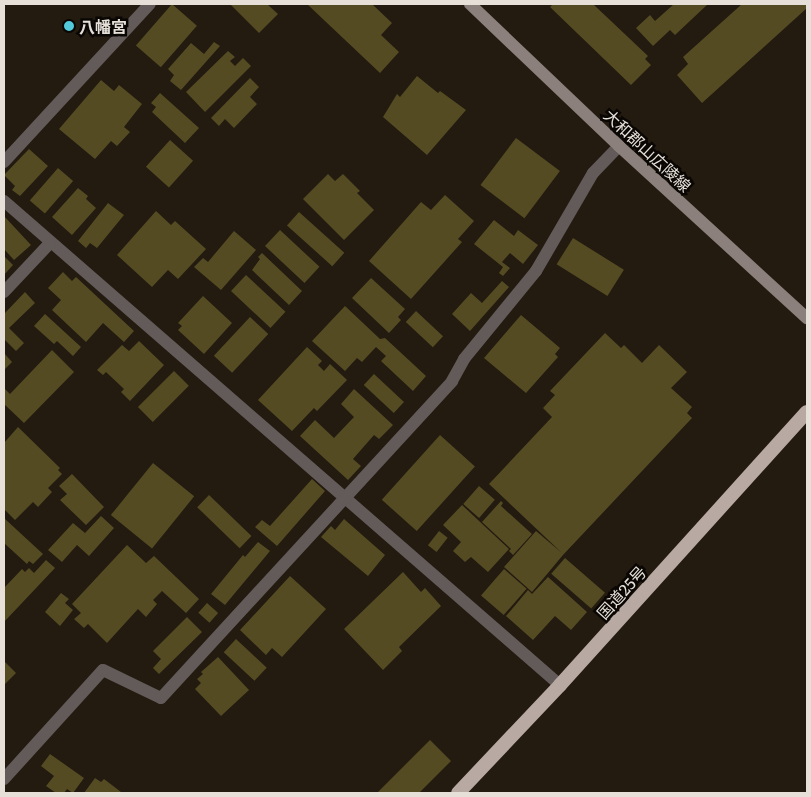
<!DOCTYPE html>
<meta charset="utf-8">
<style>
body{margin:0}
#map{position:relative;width:811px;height:797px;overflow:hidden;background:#231a10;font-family:Literata,"Noto Sans JP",serif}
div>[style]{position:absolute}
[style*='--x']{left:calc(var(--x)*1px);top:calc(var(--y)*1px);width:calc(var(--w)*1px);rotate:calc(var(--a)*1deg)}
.building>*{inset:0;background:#544b23;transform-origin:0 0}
.minor>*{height:12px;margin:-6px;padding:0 6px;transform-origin:6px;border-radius:6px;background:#625b59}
.secondary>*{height:12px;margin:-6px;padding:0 6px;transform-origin:6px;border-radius:6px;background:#8b807c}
.trunk>*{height:14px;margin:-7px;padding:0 7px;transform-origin:7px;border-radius:7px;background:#b9a9a3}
.dots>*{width:14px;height:14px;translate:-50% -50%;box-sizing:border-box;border:2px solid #090603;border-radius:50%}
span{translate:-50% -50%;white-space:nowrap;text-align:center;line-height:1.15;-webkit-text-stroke:5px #090603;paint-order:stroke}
.poi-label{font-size:16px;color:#e6e0d9;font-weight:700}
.left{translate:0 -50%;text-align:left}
.street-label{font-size:16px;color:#e6e0d9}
.frame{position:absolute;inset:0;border:5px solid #e6e0d9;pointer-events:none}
</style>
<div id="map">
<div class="building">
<div style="left:172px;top:4px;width:33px;height:55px;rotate:41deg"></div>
<div style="clip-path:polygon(230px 4px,267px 4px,278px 14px,259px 33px)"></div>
<div style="clip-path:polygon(307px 4px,372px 4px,392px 23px,381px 35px,399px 52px,380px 73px)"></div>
<div style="clip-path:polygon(553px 4px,593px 4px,648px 56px,645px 59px,651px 65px,631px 85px,550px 7px)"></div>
<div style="clip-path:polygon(674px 4px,708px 4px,675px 35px,670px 30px,653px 46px,636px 28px,650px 15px,655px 21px)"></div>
<div style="clip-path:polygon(742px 4px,807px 4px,807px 8px,702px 103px,677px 75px,688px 64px,683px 57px)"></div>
<div style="clip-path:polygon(214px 42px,220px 46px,181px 90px,170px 81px,174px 75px,168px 69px,191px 43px,204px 54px)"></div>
<div style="clip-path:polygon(228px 51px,235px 57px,230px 61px,235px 66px,243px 58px,251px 66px,205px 112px,186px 92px)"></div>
<div style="clip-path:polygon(417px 76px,438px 93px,440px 91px,466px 110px,427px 155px,383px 117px,397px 94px,400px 97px)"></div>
<div style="clip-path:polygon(250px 78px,259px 87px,250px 97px,257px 104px,234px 128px,225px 119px,219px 126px,211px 118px)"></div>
<div style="clip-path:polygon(101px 80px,114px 91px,119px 85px,142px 104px,124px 127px,130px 132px,117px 146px,111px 141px,95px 159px,59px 129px)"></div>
<div style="clip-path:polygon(160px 93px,199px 128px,185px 143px,152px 112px,156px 107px,151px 103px)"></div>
<div style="left:516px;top:138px;width:55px;height:59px;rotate:37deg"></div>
<div style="left:170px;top:140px;width:31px;height:36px;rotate:42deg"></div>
<div style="clip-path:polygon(29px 149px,48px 166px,20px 196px,12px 190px,15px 186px,4px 175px)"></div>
<div style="left:58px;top:168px;width:20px;height:43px;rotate:41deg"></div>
<div style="clip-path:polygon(328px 174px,335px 181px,343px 174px,360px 191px,357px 193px,374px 210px,344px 240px,303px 199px)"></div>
<div style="clip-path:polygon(78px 188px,88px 196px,86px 199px,96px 208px,72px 235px,52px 217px)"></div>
<div style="clip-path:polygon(445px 195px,474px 221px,458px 239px,462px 242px,411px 299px,369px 261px,421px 202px,431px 210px)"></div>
<div style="clip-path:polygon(108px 203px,124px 215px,97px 248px,90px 243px,86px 248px,78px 241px)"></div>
<div style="clip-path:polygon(156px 211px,171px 225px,175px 221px,206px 249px,178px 279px,168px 270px,152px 287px,117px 255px)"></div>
<div style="left:299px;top:212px;width:61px;height:18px;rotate:42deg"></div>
<div style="clip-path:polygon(4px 216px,31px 245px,14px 260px,4px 249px)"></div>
<div style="clip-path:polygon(494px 220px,514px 236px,518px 230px,538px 245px,523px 264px,510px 253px,502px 262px,510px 268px,503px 276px,499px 273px,503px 267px,474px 244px)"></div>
<div style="left:280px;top:230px;width:54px;height:22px;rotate:43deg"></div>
<div style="clip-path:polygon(234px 231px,256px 250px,221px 290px,194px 267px,203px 258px,208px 262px)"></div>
<div style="left:573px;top:238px;width:60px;height:31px;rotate:32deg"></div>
<div style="clip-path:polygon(262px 253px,302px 291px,289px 305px,252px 270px,260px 259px,258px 257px)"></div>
<div style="clip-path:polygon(4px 256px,13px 265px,4px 275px)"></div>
<div style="clip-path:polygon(63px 272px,72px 281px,76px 277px,134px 331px,124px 342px,103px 323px,86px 342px,52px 310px,61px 300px,48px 288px)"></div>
<div style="left:246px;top:275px;width:54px;height:22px;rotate:43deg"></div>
<div style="clip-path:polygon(371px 278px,405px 309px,398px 317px,401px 320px,389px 333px,352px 298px)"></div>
<div style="clip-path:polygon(502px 281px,509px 287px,470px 331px,452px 314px,471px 293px,482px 303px)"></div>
<div style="clip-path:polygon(25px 292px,35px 303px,9px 328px,24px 343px,16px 351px,4px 339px,4px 314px)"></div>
<div style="clip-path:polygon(203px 296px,232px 323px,204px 354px,178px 330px,182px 326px,178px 323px)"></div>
<div style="clip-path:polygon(345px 306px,380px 339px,385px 338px,426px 376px,413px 391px,381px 361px,386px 356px,376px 347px,362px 362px,357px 358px,345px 371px,312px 341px)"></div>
<div style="left:416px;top:311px;width:37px;height:15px;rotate:43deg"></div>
<div style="clip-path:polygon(45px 314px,81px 347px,73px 356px,57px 341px,54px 344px,34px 326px)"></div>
<div style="clip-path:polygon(521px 315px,560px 348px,555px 354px,558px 357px,526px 393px,484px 358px)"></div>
<div style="left:250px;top:317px;width:25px;height:53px;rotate:43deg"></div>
<div style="clip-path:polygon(605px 333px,621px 348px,624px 345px,642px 363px,659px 345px,687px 372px,671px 388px,692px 407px,687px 413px,692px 418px,563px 555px,532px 592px,504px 567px,536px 531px,562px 553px,489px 484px,552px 417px,543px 408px,555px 395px,550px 391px)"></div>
<div style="clip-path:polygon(139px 341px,164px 365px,130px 401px,121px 392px,124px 389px,106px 372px,103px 375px,97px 370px,122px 345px,129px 351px)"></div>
<div style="clip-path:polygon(307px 347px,322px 361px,318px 365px,324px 371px,330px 364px,347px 380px,317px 411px,314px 408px,292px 431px,258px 400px)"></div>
<div style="clip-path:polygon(52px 350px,74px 372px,24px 423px,4px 404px,4px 388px,10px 394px)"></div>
<div style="clip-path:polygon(4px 353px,12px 362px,4px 370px)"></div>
<div style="left:174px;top:371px;width:21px;height:51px;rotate:45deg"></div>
<div style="left:374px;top:374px;width:41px;height:15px;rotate:43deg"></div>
<div style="clip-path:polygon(354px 389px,393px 425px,379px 439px,374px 435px,353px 459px,361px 466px,348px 480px,300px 436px,315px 420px,334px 438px,354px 417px,341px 404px)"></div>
<div style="clip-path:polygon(18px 427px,60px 468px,58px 470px,62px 474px,48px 488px,52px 492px,38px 507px,33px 502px,15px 520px,4px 509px,4px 443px)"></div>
<div style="left:440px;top:435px;width:47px;height:87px;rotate:42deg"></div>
<div style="left:153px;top:463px;width:53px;height:67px;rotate:39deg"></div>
<div style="clip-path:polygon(72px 474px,104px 507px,86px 525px,60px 500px,67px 494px,59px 486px)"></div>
<div style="clip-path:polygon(312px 479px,325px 491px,277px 546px,255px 527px,262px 520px,270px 526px)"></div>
<div style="left:479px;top:486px;width:21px;height:24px;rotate:41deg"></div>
<div style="left:209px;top:495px;width:59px;height:17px;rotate:44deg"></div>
<div style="clip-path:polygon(501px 501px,503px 503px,501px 506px,532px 534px,513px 555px,509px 551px,511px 549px,482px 522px)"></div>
<div style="clip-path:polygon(462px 505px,509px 549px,488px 572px,471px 557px,465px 562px,453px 551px,461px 542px,443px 525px)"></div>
<div style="clip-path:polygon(101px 516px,114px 528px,89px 556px,77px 545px,62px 562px,48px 550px,73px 523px,85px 533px)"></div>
<div style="clip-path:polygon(4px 518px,43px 554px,33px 564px,29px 561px,27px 564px,4px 543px)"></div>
<div style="clip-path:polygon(344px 519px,385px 555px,368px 576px,321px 537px,331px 526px,335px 530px)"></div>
<div style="left:439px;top:531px;width:11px;height:18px;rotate:38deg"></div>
<div style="clip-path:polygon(258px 542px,270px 551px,225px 605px,211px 594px,243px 555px,245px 557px)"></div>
<div style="clip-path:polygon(127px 545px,146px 563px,154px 556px,199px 599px,186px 613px,162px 591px,153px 600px,157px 604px,146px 617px,138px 609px,107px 643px,88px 624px,84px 628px,74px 619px,81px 613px,72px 604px)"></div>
<div style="left:565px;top:558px;width:53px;height:21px;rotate:41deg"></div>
<div style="clip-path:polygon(46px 560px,55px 568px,4px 622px,4px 588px,22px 569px,25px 572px,29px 568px,34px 573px)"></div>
<div style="left:504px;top:569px;width:30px;height:35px;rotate:41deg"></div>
<div style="clip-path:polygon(403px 572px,421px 592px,425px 588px,441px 606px,399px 647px,402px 651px,383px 670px,344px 629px)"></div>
<div style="clip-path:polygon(290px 576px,326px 609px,282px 657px,272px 648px,266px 655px,240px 630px)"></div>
<div style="clip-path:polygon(548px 577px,587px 612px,571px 630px,555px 616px,533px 640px,506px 616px,528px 590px,532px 594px)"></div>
<div style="clip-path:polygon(61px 593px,69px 599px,65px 603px,73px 610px,60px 626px,45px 612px)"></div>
<div style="left:207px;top:603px;width:15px;height:13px;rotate:42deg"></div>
<div style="clip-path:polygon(187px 617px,202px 632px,159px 674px,153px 668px,161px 659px,153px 651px)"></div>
<div style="left:236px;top:639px;width:42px;height:18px;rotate:43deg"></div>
<div style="clip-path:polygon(218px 657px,249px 690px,221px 716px,195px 689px,201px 683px,197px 679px,203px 674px,201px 672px)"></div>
<div style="clip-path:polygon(4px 661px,16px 673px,4px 685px)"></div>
<div style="clip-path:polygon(430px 740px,451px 761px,419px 793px,377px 793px)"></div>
<div style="clip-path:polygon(50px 754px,84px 778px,73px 793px,67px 789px,64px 793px,56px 793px,46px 786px,54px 776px,41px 766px)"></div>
<div style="clip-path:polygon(95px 778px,101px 782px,104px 779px,121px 792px,84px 793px)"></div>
</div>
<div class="minor">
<div style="--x:4;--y:162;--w:215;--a:-47.3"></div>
<div style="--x:4;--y:201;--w:737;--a:41.04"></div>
<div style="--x:4;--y:292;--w:67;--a:-46.8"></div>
<div style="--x:4;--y:779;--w:147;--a:-47.8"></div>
<div style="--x:103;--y:670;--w:64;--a:25.8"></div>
<div style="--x:161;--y:698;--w:430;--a:-47.4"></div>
<div style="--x:452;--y:381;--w:25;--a:-61"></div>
<div style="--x:464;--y:359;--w:114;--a:-50.7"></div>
<div style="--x:536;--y:271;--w:113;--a:-59.8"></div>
<div style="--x:593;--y:173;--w:37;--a:-46"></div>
</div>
<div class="secondary">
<div style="--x:470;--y:4;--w:206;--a:43.6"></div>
<div style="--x:619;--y:146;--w:255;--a:42.5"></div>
</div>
<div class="trunk">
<div style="--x:458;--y:793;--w:149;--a:-46.6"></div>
<div style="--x:560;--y:685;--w:368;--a:-47.9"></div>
</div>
<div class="dots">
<div style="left:69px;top:26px;background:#53cadc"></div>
</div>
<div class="poi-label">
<span class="left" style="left:79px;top:26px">八幡宮</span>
</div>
<div class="street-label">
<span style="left:648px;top:150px;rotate:43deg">大和郡山広陵線</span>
<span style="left:621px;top:592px;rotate:-48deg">国道25号</span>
</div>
<div class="frame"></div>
</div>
